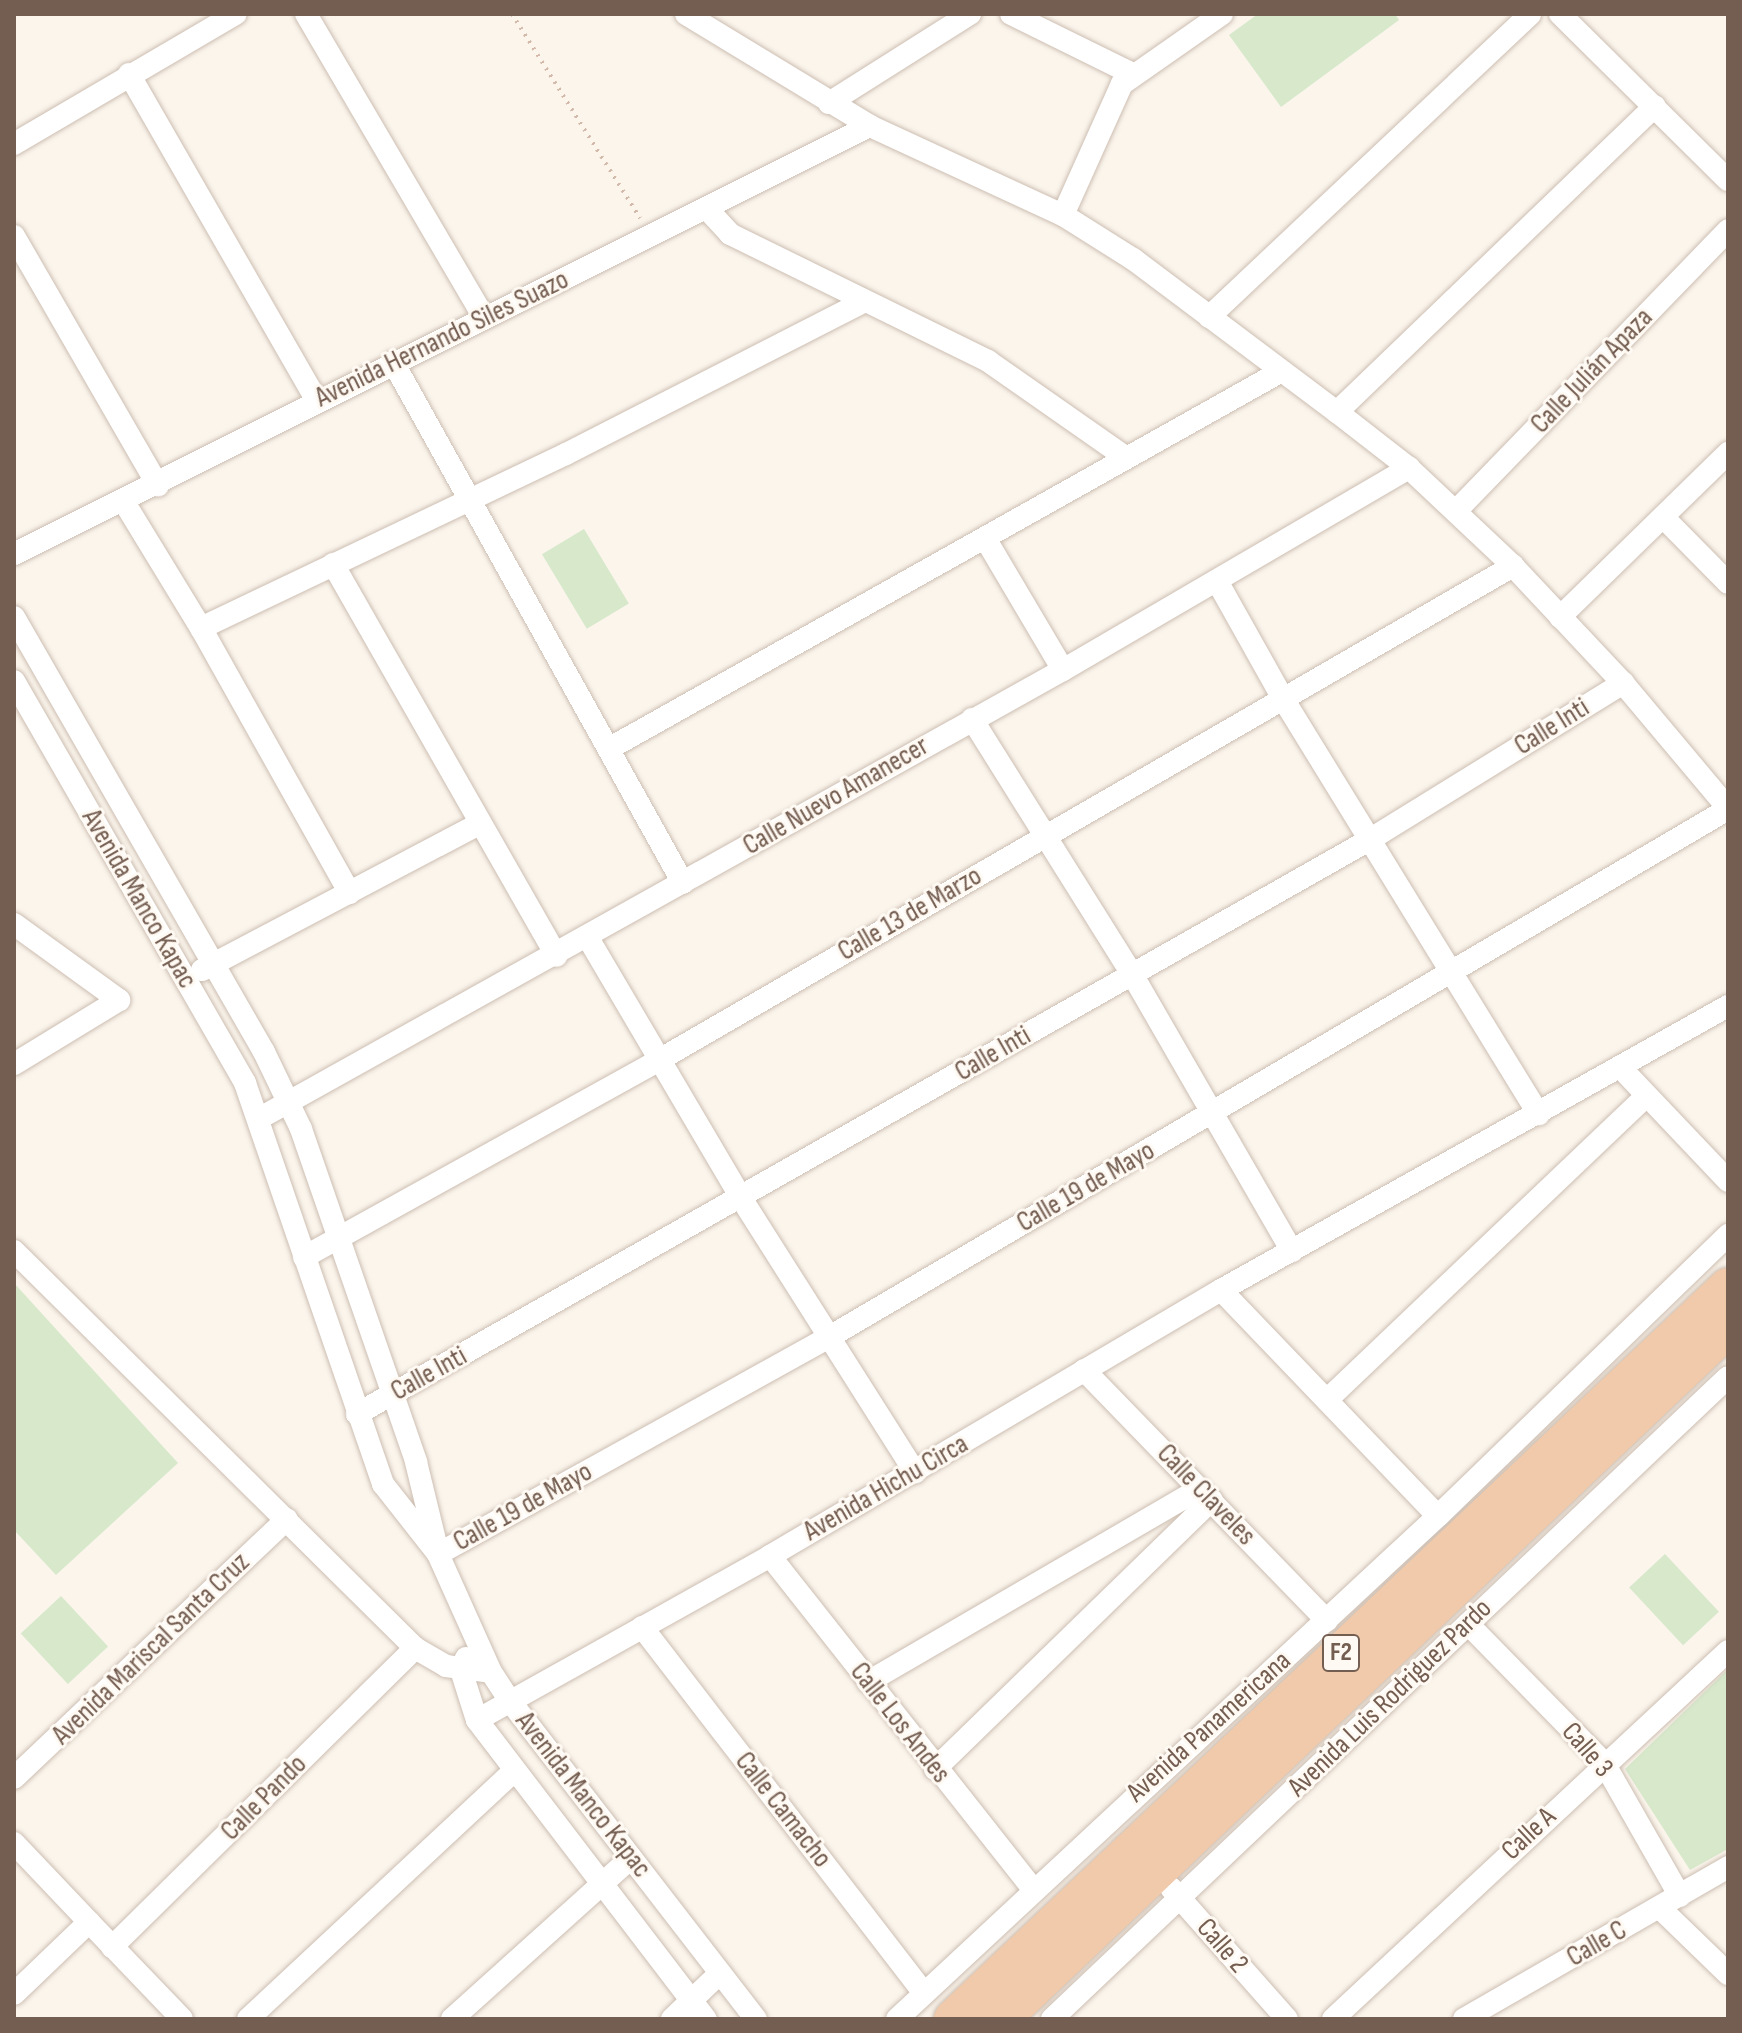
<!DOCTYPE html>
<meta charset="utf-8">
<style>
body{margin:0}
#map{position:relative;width:1742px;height:2033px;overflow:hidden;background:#fbf5ec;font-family:"Sofia Sans Condensed",sans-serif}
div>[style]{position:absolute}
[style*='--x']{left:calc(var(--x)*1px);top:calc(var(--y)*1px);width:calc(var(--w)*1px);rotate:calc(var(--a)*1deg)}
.green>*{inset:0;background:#d7e8cb;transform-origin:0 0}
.path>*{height:4px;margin-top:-2px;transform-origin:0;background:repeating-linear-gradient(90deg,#d3b9a9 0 2px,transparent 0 8px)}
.roads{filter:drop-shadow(0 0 2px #cdbeb2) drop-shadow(0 0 2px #cdbeb2)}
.minor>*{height:22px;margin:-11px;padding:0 11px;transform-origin:11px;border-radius:11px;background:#fff}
.trunk>*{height:38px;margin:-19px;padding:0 19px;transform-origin:19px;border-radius:19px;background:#f0caaa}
span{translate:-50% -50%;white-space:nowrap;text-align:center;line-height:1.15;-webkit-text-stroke:6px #fef9f2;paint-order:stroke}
.shield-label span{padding:2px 6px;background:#fef9f2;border:2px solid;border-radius:6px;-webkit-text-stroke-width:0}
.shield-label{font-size:26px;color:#745d51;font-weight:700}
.street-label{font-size:28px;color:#745d51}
.frame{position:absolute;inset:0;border:16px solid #745d51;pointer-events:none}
</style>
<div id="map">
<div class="green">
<div style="clip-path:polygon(1258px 14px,1395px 14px,1399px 20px,1281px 107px,1229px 35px)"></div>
<div style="left:584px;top:529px;width:87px;height:49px;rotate:59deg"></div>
<div style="clip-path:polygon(14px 1283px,178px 1463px,56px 1575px,14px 1530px)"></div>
<div style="left:1665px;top:1554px;width:79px;height:49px;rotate:47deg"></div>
<div style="left:61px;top:1596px;width:69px;height:55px;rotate:47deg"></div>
<div style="clip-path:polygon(1728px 1669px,1728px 1849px,1690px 1870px,1625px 1769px)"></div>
</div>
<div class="path">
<div style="--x:512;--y:14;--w:241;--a:57.9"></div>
</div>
<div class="roads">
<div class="minor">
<div style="--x:306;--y:14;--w:352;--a:59.6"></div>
<div style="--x:686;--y:14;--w:215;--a:31.3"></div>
<div style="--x:870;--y:126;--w:213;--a:24.8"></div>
<div style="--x:1063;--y:215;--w:83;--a:32.2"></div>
<div style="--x:1133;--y:259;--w:255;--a:36.9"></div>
<div style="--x:1337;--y:412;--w:91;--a:37.9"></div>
<div style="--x:1409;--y:468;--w:143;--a:43.3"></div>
<div style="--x:1513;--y:566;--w:161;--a:46.8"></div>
<div style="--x:1623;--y:683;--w:163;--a:50"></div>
<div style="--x:1011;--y:14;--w:136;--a:26.2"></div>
<div style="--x:1560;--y:14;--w:236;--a:44.7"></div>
<div style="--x:129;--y:74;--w:375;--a:60.1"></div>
<div style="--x:829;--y:103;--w:167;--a:-32.3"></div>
<div style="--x:14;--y:144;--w:257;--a:-30.4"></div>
<div style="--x:708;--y:210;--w:33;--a:47"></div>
<div style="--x:730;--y:234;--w:288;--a:26.2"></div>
<div style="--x:988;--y:361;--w:167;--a:35"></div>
<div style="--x:1063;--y:215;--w:144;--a:-65.8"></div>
<div style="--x:1122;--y:84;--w:122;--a:-35"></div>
<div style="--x:14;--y:236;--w:288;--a:60"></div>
<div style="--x:1209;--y:317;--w:441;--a:-43.3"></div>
<div style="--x:393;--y:362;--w:596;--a:60.9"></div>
<div style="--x:1337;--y:412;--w:441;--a:-43.9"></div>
<div style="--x:124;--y:502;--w:148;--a:58.6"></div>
<div style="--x:201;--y:628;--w:304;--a:60.7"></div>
<div style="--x:1456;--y:511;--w:391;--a:-45.9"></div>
<div style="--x:1664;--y:518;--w:91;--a:45.4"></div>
<div style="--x:985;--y:538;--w:153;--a:59.4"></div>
<div style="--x:14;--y:554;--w:957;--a:-26.57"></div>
<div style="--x:333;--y:564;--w:451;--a:60.3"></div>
<div style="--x:1217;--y:581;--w:133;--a:60.7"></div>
<div style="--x:1282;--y:697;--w:490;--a:58.4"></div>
<div style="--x:14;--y:617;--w:502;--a:60.11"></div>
<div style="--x:264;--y:1052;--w:85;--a:64.3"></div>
<div style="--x:301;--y:1129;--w:352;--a:70.9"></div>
<div style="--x:416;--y:1462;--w:93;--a:76.3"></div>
<div style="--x:1560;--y:617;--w:235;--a:-44.3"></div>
<div style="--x:201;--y:628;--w:404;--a:-25.5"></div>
<div style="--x:566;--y:454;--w:331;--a:-27.1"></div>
<div style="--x:14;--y:681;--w:464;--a:60.1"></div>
<div style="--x:245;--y:1083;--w:424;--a:71"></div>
<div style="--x:383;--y:1484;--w:89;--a:51.8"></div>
<div style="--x:438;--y:1554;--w:129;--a:65.8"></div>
<div style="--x:491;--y:1672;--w:35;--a:57"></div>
<div style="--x:510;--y:1701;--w:402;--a:52.3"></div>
<div style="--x:972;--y:719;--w:301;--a:57.9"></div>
<div style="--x:1132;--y:974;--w:320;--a:60"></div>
<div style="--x:610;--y:748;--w:768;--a:-29.3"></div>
<div style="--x:14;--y:924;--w:130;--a:35.9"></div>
<div style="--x:119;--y:1000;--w:123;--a:148.6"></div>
<div style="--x:588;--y:938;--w:302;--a:59.5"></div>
<div style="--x:741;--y:1198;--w:325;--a:57.6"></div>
<div style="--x:202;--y:970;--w:311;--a:-27.8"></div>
<div style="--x:1620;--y:1067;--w:157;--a:46.5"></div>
<div style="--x:260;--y:1118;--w:920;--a:-29.16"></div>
<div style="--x:1063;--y:670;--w:401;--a:-30.3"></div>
<div style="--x:14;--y:1251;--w:564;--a:44.71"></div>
<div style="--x:415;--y:1648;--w:36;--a:30"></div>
<div style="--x:446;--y:1666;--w:45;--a:7.6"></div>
<div style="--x:304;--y:1257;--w:406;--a:-29"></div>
<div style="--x:659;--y:1060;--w:987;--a:-30.05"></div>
<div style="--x:1221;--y:1290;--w:313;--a:46.2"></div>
<div style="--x:1084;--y:1370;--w:349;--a:45.9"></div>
<div style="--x:1327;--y:1400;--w:438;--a:-43.6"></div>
<div style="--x:357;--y:1414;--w:1163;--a:-29.56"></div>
<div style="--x:1369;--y:840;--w:299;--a:-31.7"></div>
<div style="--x:438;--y:1554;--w:449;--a:-29"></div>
<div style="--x:831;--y:1336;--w:1040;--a:-30.43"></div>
<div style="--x:770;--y:1556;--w:423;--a:51.7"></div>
<div style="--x:1468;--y:1624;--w:194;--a:45.6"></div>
<div style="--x:1604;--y:1763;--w:153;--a:60.3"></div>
<div style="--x:642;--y:1627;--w:462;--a:52.4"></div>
<div style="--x:466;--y:1658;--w:13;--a:113"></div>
<div style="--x:461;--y:1670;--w:52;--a:72.3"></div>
<div style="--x:477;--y:1720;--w:377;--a:52.6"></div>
<div style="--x:868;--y:1682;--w:384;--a:-30.2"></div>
<div style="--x:477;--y:1720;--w:336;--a:-29.2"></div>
<div style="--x:770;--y:1556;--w:524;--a:-30.53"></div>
<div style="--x:1221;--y:1290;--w:581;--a:-29.26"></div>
<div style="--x:935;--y:1769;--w:386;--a:-44.2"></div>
<div style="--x:14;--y:1778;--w:376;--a:-43.5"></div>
<div style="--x:14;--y:1843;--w:109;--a:46.5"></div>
<div style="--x:1171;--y:1888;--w:175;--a:48.5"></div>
<div style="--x:1660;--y:1908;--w:95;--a:44.1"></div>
<div style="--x:112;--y:1947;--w:426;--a:-44.6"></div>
<div style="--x:14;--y:1994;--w:104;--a:-43.8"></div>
<div style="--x:89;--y:1922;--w:134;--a:46.2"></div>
<div style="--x:248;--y:2019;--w:362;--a:-43"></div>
<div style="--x:452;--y:2019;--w:241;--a:-42"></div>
<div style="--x:672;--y:2019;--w:66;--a:-43.8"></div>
<div style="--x:897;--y:2019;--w:739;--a:-42.92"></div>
<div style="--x:1438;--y:1516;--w:404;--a:-44.1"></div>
<div style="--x:1052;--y:2019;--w:932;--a:-43.52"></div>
<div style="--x:1333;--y:2019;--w:540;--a:-42.97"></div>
<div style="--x:1464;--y:2019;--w:305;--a:-29.9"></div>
</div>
<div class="trunk">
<div style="--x:953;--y:2019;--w:1066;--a:-43.37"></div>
<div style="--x:1001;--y:2019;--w:1003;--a:-43.55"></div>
</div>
</div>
<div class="shield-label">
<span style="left:1341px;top:1653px">F2</span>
</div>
<div class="street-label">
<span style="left:442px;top:339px;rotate:-26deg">Avenida Hernando Siles Suazo</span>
<span style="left:1592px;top:371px;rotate:-46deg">Calle Julián Apaza</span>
<span style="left:1552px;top:727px;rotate:-32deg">Calle Inti</span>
<span style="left:836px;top:796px;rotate:-30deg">Calle Nuevo Amanecer</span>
<span style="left:139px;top:899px;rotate:60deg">Avenida Manco Kapac</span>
<span style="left:910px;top:914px;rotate:-30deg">Calle 13 de Marzo</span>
<span style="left:993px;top:1054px;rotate:-30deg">Calle Inti</span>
<span style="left:1086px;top:1187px;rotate:-30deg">Calle 19 de Mayo</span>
<span style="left:429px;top:1374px;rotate:-29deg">Calle Inti</span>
<span style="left:886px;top:1488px;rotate:-30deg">Avenida Hichu Circa</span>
<span style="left:1206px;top:1495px;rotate:46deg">Calle Claveles</span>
<span style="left:523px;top:1507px;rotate:-29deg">Calle 19 de Mayo</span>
<span style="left:151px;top:1649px;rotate:-44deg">Avenida Mariscal Santa Cruz</span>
<span style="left:1390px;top:1698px;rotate:-44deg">Avenida Luis Rodriguez Pardo</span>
<span style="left:900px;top:1723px;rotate:52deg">Calle Los Andes</span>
<span style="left:1209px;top:1727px;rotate:-42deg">Avenida Panamericana</span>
<span style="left:1587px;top:1750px;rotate:49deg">Calle 3</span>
<span style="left:583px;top:1795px;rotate:52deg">Avenida Manco Kapac</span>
<span style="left:264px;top:1798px;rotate:-45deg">Calle Pando</span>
<span style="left:783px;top:1810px;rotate:52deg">Calle Camacho</span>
<span style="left:1529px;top:1834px;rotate:-43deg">Calle A</span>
<span style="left:1597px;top:1944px;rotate:-30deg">Calle C</span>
<span style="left:1222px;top:1946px;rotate:49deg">Calle 2</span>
</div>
<div class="frame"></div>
</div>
